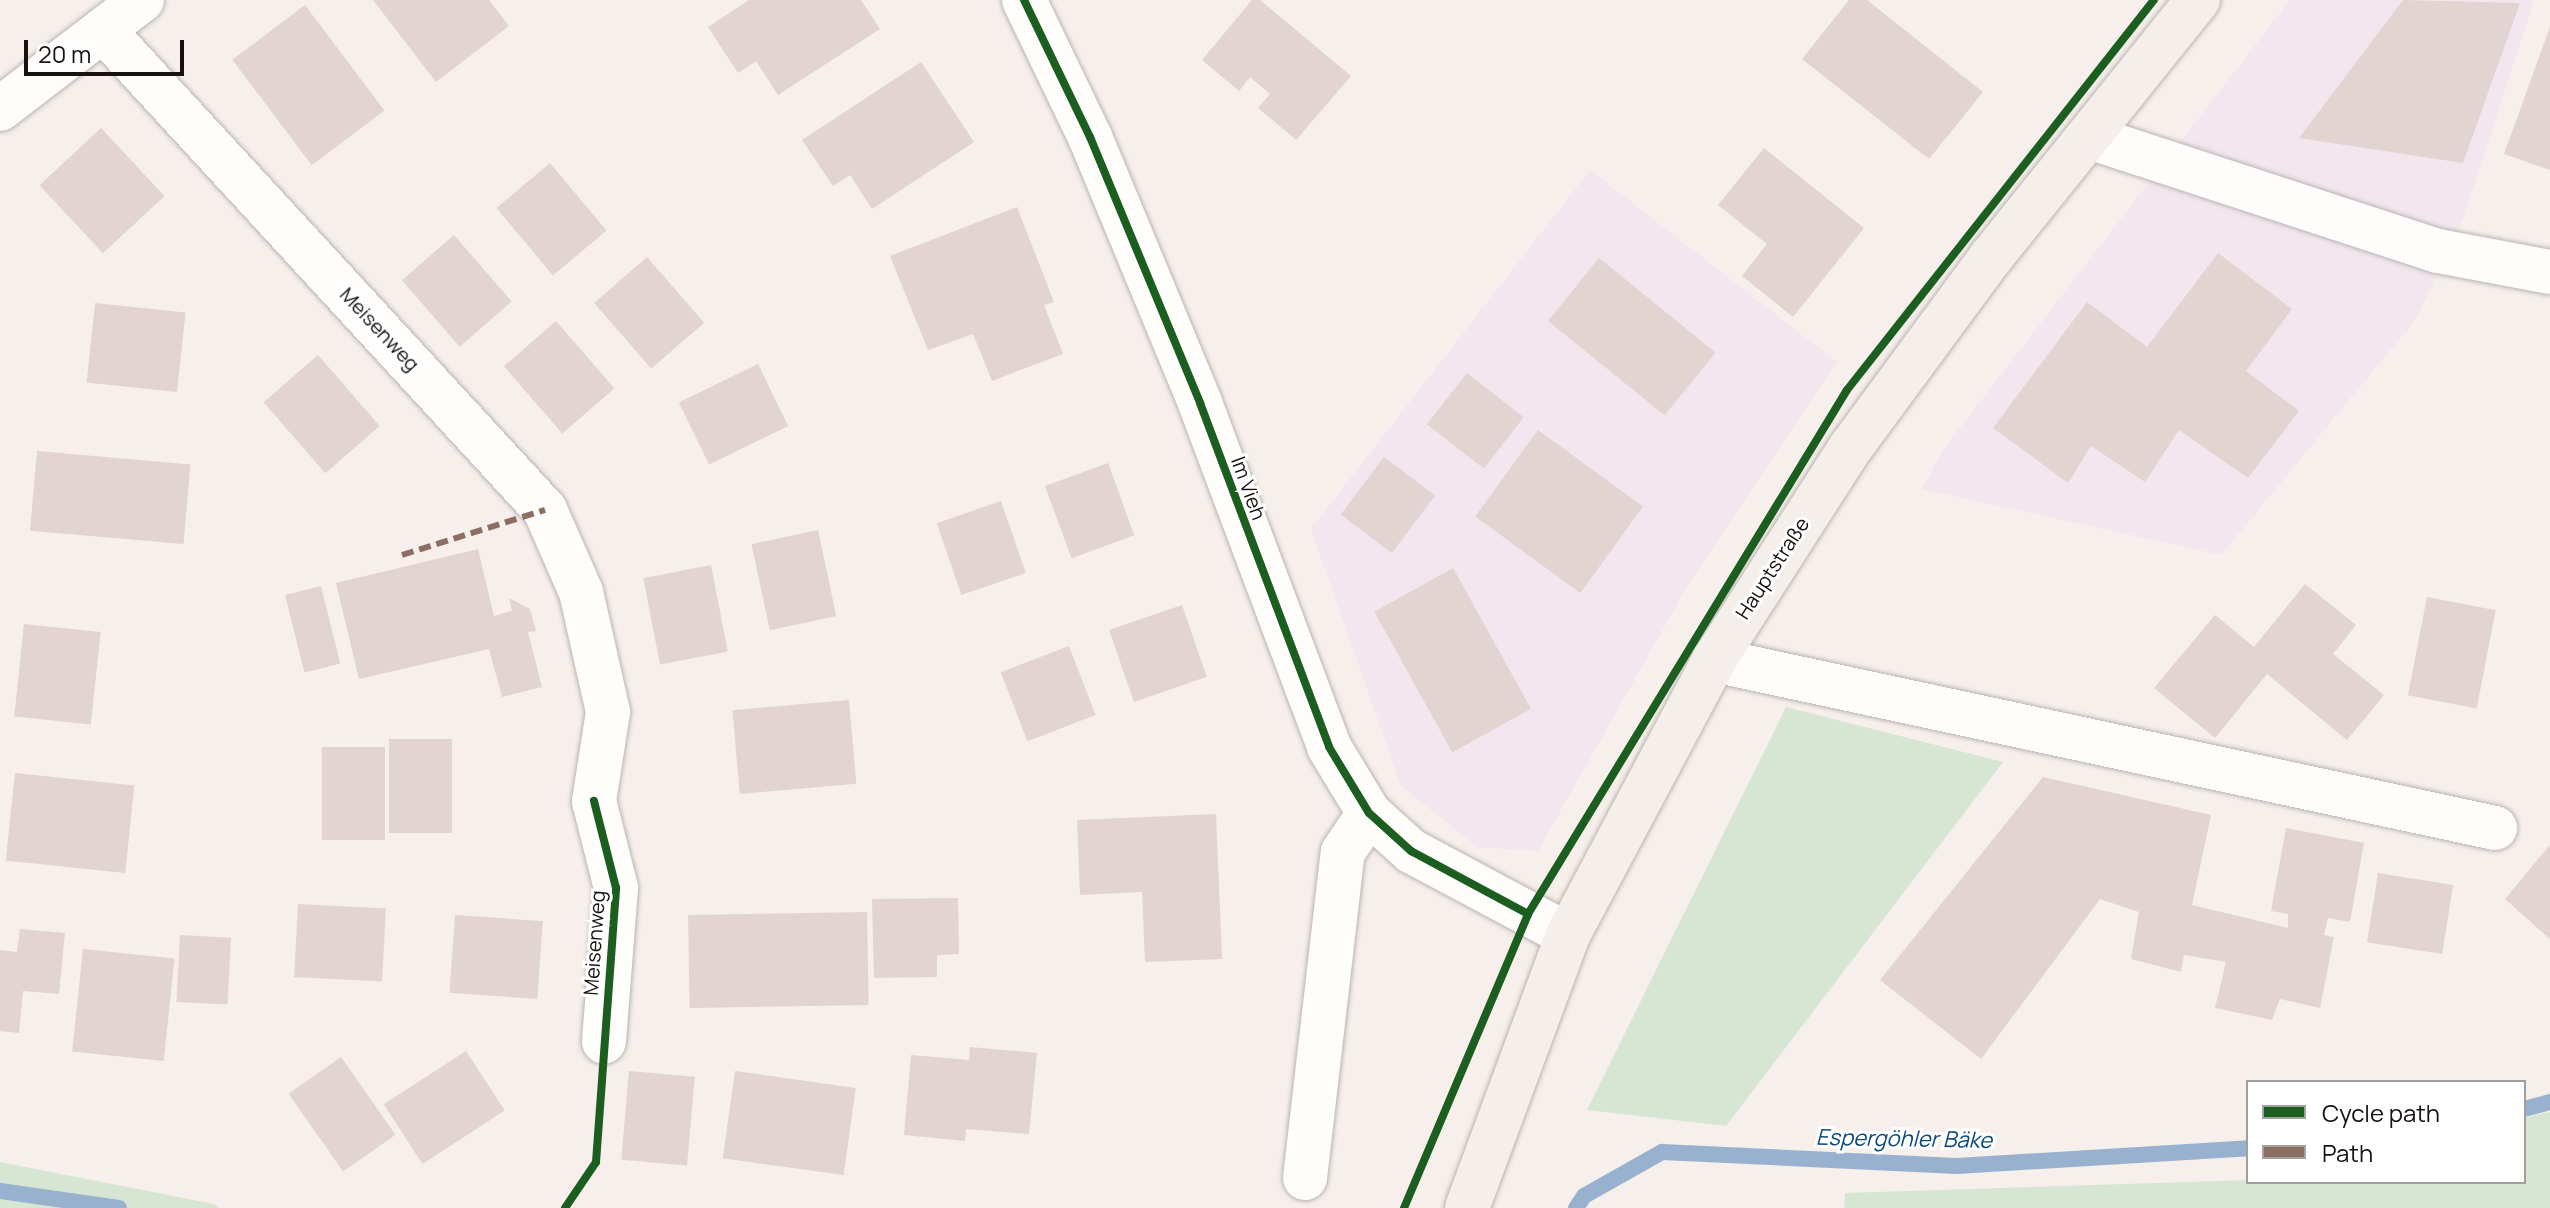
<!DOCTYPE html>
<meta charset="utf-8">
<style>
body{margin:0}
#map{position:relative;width:2550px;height:1208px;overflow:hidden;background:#f6efeb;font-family:Manrope,sans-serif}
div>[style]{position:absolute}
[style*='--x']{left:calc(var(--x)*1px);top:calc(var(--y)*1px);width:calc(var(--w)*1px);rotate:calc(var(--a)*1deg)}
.commercial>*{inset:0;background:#f3e7ef}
.green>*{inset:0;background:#d7e6d2}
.stream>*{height:16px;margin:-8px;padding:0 8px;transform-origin:8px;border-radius:8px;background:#98b1ce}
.building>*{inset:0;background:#e1d4d1;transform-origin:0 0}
.roads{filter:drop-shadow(0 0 2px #bab5b2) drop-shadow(0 0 2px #bab5b2)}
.minor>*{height:44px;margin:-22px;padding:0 22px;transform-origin:22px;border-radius:22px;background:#fefdfc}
.major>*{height:44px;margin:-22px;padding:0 22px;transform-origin:22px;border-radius:22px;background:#f4efeb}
.quiet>*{height:6px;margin-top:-3px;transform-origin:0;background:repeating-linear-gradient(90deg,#8d6e63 0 12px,transparent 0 18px)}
.cycleway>*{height:8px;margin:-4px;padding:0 4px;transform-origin:4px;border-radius:4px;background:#1b5e20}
span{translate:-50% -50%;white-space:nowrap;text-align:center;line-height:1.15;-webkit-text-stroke:6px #fff;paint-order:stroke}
.street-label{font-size:20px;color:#171210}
.water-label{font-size:22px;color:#0d497f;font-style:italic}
.legend{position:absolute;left:2246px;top:1080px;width:280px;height:104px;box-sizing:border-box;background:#fff;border:2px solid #a2a09f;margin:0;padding:10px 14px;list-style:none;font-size:24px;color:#171210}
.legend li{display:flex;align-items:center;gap:16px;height:40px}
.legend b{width:40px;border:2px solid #a2a09f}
.scale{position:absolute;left:24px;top:40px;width:160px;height:36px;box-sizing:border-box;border:4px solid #171210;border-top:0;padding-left:10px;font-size:24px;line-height:28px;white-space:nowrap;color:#171210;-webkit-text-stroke:6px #fff;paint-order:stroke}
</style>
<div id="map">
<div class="commercial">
<div style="clip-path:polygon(2290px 0,2534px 0,2464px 217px,2416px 319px,2221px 555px,1922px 489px,1942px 451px)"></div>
<div style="clip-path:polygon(1590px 170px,1837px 362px,1687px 587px,1538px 851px,1477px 847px,1401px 786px,1311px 529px)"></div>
</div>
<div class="green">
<div style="clip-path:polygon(1786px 707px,2003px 762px,1726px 1126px,1587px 1110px)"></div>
<div style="clip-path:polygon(2550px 1112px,2550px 1208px,1844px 1208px,1845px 1193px,2248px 1180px,2524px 1182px,2524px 1118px)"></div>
<div style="clip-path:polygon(0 1162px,214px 1204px,219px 1208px,0 1208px)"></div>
</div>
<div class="stream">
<div style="--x:2524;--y:1109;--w:27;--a:-15"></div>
<div style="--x:0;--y:1191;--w:120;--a:8.1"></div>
<div style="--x:1576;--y:1208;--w:14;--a:-56"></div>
<div style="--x:1584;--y:1196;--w:90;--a:-29.4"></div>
<div style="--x:1662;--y:1152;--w:295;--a:2.7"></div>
<div style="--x:1957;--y:1166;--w:292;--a:-3.5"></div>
</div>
<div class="building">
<div style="clip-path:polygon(373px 0,489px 0,509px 26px,436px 82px)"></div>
<div style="clip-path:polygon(749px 0,861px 0,880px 29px,778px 95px,756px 61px,738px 73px,708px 27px)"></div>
<div style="clip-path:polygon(1252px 0,1260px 0,1351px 76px,1296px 140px,1258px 108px,1270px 94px,1250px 77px,1239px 91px,1202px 60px)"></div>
<div style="clip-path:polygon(1849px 0,1867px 0,1983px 92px,1929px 159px,1802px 59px)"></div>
<div style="clip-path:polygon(2403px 0,2520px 3px,2463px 163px,2299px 138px)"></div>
<div style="left:305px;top:5px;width:132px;height:91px;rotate:53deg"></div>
<div style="clip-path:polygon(2550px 27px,2550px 170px,2504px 154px)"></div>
<div style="clip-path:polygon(921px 62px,974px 142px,872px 209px,850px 175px,833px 186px,802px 140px)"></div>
<div style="left:101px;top:128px;width:93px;height:84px;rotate:47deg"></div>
<div style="clip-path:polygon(1764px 148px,1864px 228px,1793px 317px,1742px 276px,1767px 244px,1718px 205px)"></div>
<div style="left:550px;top:163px;width:88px;height:70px;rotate:50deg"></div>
<div style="clip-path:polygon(1017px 207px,1054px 302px,1044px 305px,1063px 354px,992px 381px,973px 334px,928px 350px,890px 256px)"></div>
<div style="left:454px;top:235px;width:88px;height:69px;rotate:49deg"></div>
<div style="clip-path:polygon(2218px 253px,2292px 309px,2246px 371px,2299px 411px,2248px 478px,2179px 430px,2145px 482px,2091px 446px,2068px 483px,1993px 428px,2087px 302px,2147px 347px)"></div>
<div style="left:647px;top:257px;width:87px;height:70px;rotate:49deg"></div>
<div style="left:1599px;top:258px;width:150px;height:81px;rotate:39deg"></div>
<div style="left:95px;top:303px;width:91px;height:80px;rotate:6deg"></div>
<div style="left:556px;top:321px;width:89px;height:69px;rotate:49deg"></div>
<div style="left:318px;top:355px;width:94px;height:72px;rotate:49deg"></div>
<div style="left:758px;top:364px;width:69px;height:88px;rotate:64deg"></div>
<div style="left:1467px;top:373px;width:72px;height:65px;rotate:38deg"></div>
<div style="left:1538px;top:430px;width:130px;height:107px;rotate:36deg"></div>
<div style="left:37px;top:451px;width:154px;height:80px;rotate:5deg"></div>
<div style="left:1384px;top:457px;width:64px;height:72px;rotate:37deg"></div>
<div style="left:1108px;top:463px;width:77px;height:67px;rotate:70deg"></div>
<div style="left:1001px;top:501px;width:76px;height:68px;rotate:71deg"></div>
<div style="left:818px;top:530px;width:88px;height:68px;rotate:78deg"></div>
<div style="clip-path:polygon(478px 549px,494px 616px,512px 611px,509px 598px,530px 609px,536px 631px,528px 632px,542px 687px,502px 697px,489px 649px,359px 679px,336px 583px)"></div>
<div style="left:711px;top:565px;width:88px;height:69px;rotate:79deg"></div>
<div style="left:1453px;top:568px;width:161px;height:90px;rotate:61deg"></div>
<div style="clip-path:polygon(2305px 584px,2356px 625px,2333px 654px,2384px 695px,2347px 740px,2267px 674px,2215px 738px,2154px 688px,2215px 615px,2254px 647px)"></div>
<div style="left:321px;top:586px;width:80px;height:37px;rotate:76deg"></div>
<div style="left:2427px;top:597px;width:70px;height:100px;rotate:11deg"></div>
<div style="left:1182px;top:605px;width:76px;height:77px;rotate:71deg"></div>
<div style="left:24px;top:624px;width:77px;height:93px;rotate:6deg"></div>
<div style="left:1069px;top:646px;width:74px;height:73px;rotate:69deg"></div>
<div style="left:849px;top:700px;width:84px;height:117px;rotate:85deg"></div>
<div style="left:389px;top:739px;width:63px;height:94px"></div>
<div style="left:322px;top:747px;width:63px;height:93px"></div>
<div style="left:15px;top:773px;width:120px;height:88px;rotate:6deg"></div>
<div style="clip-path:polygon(2043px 777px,2211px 815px,2192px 905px,2288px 928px,2288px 914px,2271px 911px,2286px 828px,2364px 843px,2350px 922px,2328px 918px,2324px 935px,2334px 937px,2320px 1008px,2280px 999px,2272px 1020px,2215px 1008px,2226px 962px,2184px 955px,2181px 972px,2131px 959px,2139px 912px,2100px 899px,1981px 1059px,1880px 980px)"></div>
<div style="clip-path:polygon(1216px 814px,1222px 959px,1145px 962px,1142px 892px,1080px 895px,1077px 820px)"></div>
<div style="clip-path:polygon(2550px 845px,2550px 939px,2505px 899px)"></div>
<div style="left:2378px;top:873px;width:76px;height:70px;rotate:9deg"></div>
<div style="clip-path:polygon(958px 898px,959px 954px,937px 955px,937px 977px,874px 978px,872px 899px)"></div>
<div style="left:298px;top:904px;width:88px;height:73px;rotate:3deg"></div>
<div style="left:867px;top:912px;width:93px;height:179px;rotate:89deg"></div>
<div style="left:455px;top:915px;width:88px;height:78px;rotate:4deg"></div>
<div style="clip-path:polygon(20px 929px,65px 933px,59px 994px,23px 991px,19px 1033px,0 1031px,0 950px,17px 952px)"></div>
<div style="left:180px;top:935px;width:51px;height:67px;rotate:3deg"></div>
<div style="left:83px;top:949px;width:92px;height:103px;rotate:6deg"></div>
<div style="clip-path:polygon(970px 1047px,1037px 1053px,1029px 1134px,966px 1129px,965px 1141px,904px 1135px,911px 1055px,969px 1060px)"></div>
<div style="left:466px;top:1051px;width:71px;height:98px;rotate:57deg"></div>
<div style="left:341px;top:1057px;width:95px;height:64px;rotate:55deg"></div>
<div style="left:629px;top:1071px;width:66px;height:89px;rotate:5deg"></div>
<div style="left:735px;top:1071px;width:122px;height:88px;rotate:8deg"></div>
</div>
<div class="roads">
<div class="minor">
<div style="--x:1024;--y:0;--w:152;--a:64.3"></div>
<div style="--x:1090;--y:137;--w:288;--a:67.5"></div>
<div style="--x:1200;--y:403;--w:367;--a:69.4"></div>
<div style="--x:1329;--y:747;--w:77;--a:58.8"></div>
<div style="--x:1369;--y:813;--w:57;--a:42.1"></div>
<div style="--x:1411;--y:851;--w:178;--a:28.1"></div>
<div style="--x:103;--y:30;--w:653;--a:47.36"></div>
<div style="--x:545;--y:510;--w:90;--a:66.3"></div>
<div style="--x:581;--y:592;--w:123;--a:77.3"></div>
<div style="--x:608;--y:712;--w:90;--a:98.9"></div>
<div style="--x:594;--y:801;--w:90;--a:75.8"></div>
<div style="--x:616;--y:888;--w:154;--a:94.5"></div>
<div style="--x:0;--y:109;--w:179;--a:-37.5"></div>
<div style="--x:2089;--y:137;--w:367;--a:18.1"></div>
<div style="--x:2438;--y:251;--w:114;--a:10.6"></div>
<div style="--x:1714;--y:660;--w:799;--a:12.14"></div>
<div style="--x:1305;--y:1178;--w:328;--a:-83.4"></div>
<div style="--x:1343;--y:852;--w:47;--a:-56.3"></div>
</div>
<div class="major">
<div style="--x:1467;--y:1208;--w:291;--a:-69.7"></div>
<div style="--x:1568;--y:935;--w:311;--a:-62"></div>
<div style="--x:1714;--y:660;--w:253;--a:-57.3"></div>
<div style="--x:1851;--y:447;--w:237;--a:-53.6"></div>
<div style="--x:1992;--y:256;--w:329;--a:-51.2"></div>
</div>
</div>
<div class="quiet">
<div style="--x:402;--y:555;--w:150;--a:-17.5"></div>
</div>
<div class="cycleway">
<div style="--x:1024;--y:0;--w:152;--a:64.3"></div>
<div style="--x:1090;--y:137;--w:288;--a:67.5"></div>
<div style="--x:1200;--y:403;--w:367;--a:69.4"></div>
<div style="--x:1329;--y:747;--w:77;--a:58.8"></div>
<div style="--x:1369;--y:813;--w:57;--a:42.1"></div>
<div style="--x:1411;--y:851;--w:133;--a:28.3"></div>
<div style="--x:565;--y:1208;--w:55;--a:-56"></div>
<div style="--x:596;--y:1162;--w:275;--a:-85.8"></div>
<div style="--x:616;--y:888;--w:90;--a:-104.2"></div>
<div style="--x:1404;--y:1208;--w:319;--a:-67.1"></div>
<div style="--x:1528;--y:914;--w:613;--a:-58.67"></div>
<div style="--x:1847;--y:390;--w:496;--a:-51.8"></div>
</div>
<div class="street-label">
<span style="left:380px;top:329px;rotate:47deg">Meisenweg</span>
<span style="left:1249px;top:488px;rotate:70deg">Im Vieh</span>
<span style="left:1772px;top:568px;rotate:-57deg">Hauptstraße</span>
<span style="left:594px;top:943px;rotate:-86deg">Meisenweg</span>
</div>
<div class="water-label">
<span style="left:1904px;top:1139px;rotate:1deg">Espergöhler Bäke</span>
</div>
<ul class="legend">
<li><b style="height:10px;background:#1b5e20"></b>Cycle path</li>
<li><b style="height:10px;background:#8d6e63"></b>Path</li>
</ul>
<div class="scale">20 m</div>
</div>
